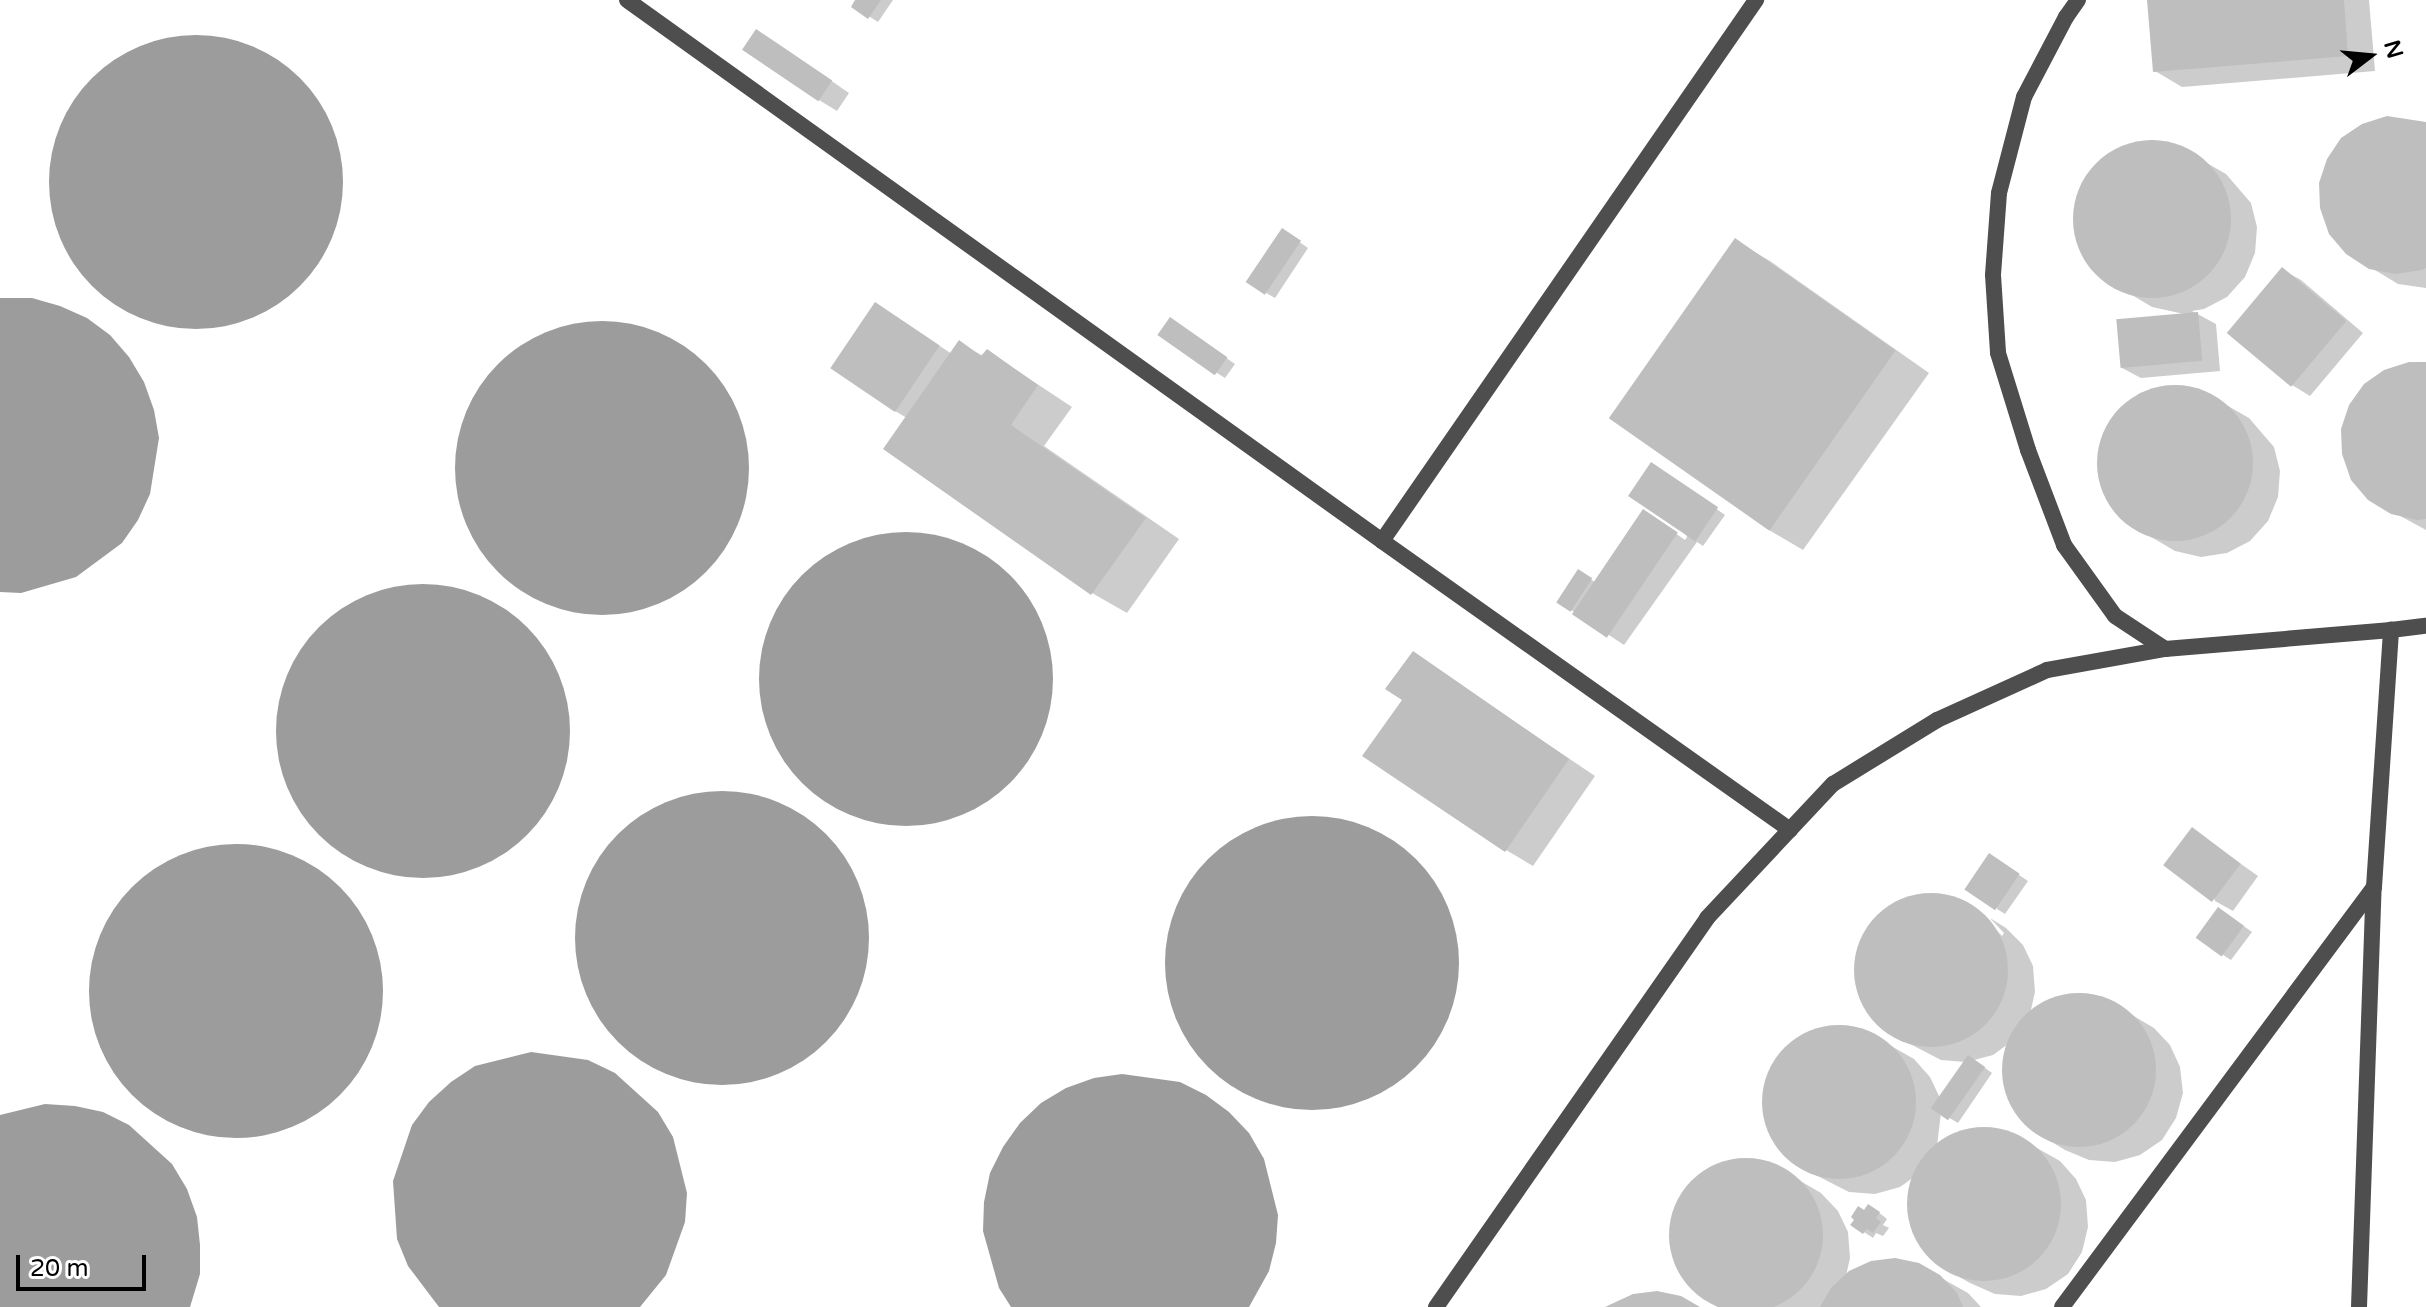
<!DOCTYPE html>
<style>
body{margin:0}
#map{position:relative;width:2426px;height:1307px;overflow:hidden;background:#fff;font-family:"Varela Round",sans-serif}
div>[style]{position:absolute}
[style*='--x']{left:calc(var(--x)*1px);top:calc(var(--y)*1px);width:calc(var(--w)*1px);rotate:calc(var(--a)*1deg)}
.water>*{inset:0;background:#9c9c9c}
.round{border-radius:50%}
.shadow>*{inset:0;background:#0003}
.building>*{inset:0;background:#bebebe;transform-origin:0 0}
.lane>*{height:16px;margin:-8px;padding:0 8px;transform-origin:8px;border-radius:8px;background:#4e4e4e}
span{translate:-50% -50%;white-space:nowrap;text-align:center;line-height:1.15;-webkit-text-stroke:8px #fff;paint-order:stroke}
.north{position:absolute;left:2330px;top:16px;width:80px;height:80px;-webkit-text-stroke:6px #fff;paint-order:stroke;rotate:74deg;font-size:22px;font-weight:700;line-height:32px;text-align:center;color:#000}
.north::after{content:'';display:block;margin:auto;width:28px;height:36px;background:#000;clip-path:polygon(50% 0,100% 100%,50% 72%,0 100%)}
.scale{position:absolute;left:16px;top:1255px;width:130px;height:36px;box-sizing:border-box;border:4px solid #000;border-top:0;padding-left:10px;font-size:24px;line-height:28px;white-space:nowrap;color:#000;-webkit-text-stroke:6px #fff;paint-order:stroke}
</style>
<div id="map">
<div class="water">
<div class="round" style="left:49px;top:35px;width:294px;height:294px"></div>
<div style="clip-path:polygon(0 298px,32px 298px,60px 306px,87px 318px,110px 335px,129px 357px,144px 382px,154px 410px,159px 438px,150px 494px,138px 520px,122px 543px,76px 577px,21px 593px,0 592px)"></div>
<div class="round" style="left:455px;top:321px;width:294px;height:294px"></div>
<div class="round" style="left:759px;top:532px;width:294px;height:294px"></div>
<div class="round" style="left:276px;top:584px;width:294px;height:294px"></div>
<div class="round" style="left:575px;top:791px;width:294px;height:294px"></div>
<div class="round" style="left:1165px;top:816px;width:294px;height:294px"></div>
<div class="round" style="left:89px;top:844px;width:294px;height:294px"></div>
<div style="clip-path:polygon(531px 1052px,588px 1060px,615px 1073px,658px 1112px,673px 1137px,687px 1193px,685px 1222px,666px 1275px,640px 1307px,439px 1307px,408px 1266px,397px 1239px,393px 1181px,412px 1125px,429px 1102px,451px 1082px,475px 1066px)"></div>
<div style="clip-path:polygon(1122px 1074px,1180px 1082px,1206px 1095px,1229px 1112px,1249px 1133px,1264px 1159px,1278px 1215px,1276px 1243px,1269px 1271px,1249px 1307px,1011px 1307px,999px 1288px,983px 1231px,984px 1202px,990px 1173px,1003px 1147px,1020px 1123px,1041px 1103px,1066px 1088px,1094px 1078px)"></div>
<div style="clip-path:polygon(45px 1104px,75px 1106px,103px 1112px,129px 1125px,172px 1164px,187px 1189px,197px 1217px,200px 1245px,200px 1274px,190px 1307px,0 1307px,0 1115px)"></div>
</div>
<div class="shadow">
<div style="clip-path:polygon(858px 0,893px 0,878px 22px,853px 6px)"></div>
<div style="clip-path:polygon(2149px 0,2369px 0,2375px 71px,2182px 87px,2155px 71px)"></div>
<div style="clip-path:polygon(775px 42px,849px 93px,837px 111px,819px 100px)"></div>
<div style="clip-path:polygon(2387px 118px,2426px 124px,2426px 288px,2398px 284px,2370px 267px)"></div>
<div style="clip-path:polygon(2141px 142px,2166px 143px,2198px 158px,2226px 174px,2251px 203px,2257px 227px,2255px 253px,2245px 277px,2227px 297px,2204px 309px,2192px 311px,2216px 324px,2220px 371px,2141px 378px,2122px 368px,2184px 314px,2152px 307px,2102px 277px,2085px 257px,2076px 232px,2076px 207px,2083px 184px,2098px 164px,2117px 149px)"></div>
<div style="clip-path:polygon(1291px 236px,1308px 248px,1275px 298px,1266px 293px)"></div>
<div style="clip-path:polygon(1736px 241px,1770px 261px,1929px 373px,1803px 550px,1769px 530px)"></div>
<div style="clip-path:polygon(2283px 270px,2301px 280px,2363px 333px,2310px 396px,2292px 385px,2230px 333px)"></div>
<div style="clip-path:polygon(876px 304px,952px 354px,960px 343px,983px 356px,987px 351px,1072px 407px,1044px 446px,1179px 539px,1127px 613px,1092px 593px,907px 418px,895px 411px)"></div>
<div style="clip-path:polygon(1179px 325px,1235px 364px,1225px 378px,1217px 373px)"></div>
<div style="clip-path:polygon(2426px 364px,2426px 530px,2369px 499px)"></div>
<div style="clip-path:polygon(2164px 386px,2189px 387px,2221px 402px,2249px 418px,2274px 447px,2280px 471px,2278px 497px,2268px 521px,2250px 541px,2227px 553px,2201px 557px,2175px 551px,2124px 521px,2108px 501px,2099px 476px,2099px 451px,2106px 428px,2121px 408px,2140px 393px)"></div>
<div style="clip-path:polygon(1660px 469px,1725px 515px,1703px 546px,1697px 542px,1624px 645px,1559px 602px,1579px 572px,1598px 584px,1615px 560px,1611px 558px,1644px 511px,1685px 540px,1687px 537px)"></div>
<div style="clip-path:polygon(1414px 654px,1595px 776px,1533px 866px,1506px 850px,1405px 700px)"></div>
<div style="clip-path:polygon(2193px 830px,2258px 876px,2233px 911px,2215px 901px)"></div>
<div style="clip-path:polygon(1998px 861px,2028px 881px,2005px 914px,1997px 909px)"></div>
<div style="clip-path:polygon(1934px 895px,1957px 899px,1978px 911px,2002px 936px,2004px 933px,1990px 918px,2006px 928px,2023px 945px,2033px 966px,2035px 992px,2030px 1014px,2058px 997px,2082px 995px,2105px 999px,2154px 1028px,2170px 1045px,2180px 1067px,2183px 1093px,2176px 1118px,2162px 1140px,2140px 1155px,2115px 1162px,2089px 1160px,2065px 1150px,2037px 1133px,2017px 1115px,2006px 1091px,2003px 1068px,2008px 1044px,1993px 1055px,1974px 1060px,1992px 1073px,1958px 1123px,1941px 1113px,1937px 1146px,1963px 1131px,1987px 1128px,2010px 1133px,2060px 1161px,2076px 1179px,2086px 1200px,2088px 1227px,2082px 1252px,2068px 1274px,2046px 1289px,2021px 1296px,1995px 1294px,1970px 1283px,1942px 1267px,1923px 1248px,1912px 1225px,1909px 1201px,1914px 1177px,1900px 1187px,1875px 1194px,1849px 1192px,1796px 1165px,1777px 1147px,1766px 1123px,1763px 1100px,1768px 1076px,1779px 1055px,1797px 1039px,1818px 1029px,1842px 1027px,1865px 1031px,1914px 1059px,1930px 1077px,1940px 1098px,1965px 1062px,1941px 1060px,1889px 1033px,1870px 1015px,1858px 991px,1856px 968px,1860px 944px,1871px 923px,1889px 907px,1910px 897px)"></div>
<div style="clip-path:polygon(2227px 914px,2252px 932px,2231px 960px,2223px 955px)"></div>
<div style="clip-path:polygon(1749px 1160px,1773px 1165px,1821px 1193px,1838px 1211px,1848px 1232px,1850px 1258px,1846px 1276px,1918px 1265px,1968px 1293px,1981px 1307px,1718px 1307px,1703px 1299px,1685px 1280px,1673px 1256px,1671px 1233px,1675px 1210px,1686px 1189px,1704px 1173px,1725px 1163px)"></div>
<div style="clip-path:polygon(1877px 1211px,1887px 1219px,1883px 1225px,1889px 1228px,1883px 1236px,1876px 1233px,1873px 1238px,1852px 1224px,1864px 1212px)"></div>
</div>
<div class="building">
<div style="clip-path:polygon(855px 0,881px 0,868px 19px,851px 7px)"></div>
<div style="clip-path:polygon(2147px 0,2344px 0,2348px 56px,2153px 72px)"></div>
<div style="left:756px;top:29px;width:92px;height:25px;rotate:34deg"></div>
<div style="clip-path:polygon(2387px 116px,2426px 122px,2426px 268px,2422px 270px,2395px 274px,2369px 269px,2346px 254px,2329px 234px,2320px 208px,2319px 183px,2327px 159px,2341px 138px,2362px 124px)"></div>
<div class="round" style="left:2073px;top:140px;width:158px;height:158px"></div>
<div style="left:1282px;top:228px;width:23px;height:65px;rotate:34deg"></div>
<div style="left:1735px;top:238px;width:196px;height:220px;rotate:35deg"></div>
<div style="left:2282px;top:267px;width:84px;height:86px;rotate:40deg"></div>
<div style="left:875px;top:302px;width:78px;height:80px;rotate:34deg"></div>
<div style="left:2198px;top:312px;width:49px;height:82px;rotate:85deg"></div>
<div style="left:1170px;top:317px;width:70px;height:22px;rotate:35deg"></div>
<div style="clip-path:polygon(959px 340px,981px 356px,987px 349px,1038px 385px,1011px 425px,1146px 518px,1091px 595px,883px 449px)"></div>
<div style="clip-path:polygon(2409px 362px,2426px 362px,2426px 519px,2417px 520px,2391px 514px,2368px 500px,2351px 480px,2342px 454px,2341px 429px,2349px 405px,2364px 384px,2384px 370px)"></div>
<div class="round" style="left:2097px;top:385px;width:156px;height:156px"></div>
<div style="left:1651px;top:462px;width:81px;height:41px;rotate:34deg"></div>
<div style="left:1643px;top:509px;width:42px;height:127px;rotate:34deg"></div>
<div style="left:1578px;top:569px;width:17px;height:40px;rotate:33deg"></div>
<div style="clip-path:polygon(1413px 651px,1569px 759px,1505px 852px,1362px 756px,1402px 700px,1385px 689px)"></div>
<div style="left:2192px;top:827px;width:61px;height:48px;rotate:37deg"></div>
<div style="left:1989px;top:853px;width:37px;height:44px;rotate:34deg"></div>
<div class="round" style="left:1854px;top:893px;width:154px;height:154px"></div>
<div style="left:2218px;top:907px;width:32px;height:38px;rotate:36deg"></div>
<div class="round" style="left:2002px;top:993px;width:154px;height:154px"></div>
<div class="round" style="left:1762px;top:1025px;width:154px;height:154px"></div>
<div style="left:1968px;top:1055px;width:21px;height:65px;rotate:35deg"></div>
<div class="round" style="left:1907px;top:1127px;width:154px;height:154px"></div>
<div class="round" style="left:1669px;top:1158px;width:154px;height:154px"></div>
<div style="clip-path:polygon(1868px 1204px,1880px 1212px,1876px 1218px,1881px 1222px,1873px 1233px,1867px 1229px,1863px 1234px,1850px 1225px,1854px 1220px,1851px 1217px,1858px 1206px,1864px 1210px)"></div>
<div style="clip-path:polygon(1895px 1258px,1919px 1263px,1940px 1275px,1957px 1293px,1963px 1307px,1820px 1307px,1831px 1288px,1849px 1271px,1871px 1261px)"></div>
<div style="clip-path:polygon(1657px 1291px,1681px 1296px,1700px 1307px,1605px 1307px,1633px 1294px)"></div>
</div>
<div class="lane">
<div style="--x:627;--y:0;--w:929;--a:35.62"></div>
<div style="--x:1382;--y:541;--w:658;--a:-55.34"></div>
<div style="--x:2078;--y:0;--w:21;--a:125"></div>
<div style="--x:2066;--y:17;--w:90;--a:117.7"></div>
<div style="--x:2024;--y:97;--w:99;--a:104.6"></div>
<div style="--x:1999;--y:193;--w:82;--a:94.2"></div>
<div style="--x:1993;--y:275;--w:78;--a:86.3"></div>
<div style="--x:1998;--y:353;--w:102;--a:72.8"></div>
<div style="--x:2028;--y:450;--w:102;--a:69.2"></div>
<div style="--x:2064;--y:545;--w:87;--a:54.3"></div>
<div style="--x:2115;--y:616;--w:60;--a:33.4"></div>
<div style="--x:2165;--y:649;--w:227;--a:-4.8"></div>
<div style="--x:1382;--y:541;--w:500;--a:35.3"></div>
<div style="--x:1436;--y:1307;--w:474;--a:-55.1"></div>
<div style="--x:1707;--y:918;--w:184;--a:-46.8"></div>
<div style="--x:1833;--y:784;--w:122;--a:-31.6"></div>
<div style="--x:1937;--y:720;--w:121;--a:-24.4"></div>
<div style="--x:2047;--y:670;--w:120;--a:-10.1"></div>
<div style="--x:2062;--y:1307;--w:523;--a:-53.39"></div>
<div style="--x:2359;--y:1307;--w:420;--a:-88"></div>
<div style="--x:2374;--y:887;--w:258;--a:-86.2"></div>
<div style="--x:2391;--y:630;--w:35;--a:-7"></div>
</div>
<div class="north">N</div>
<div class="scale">20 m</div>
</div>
